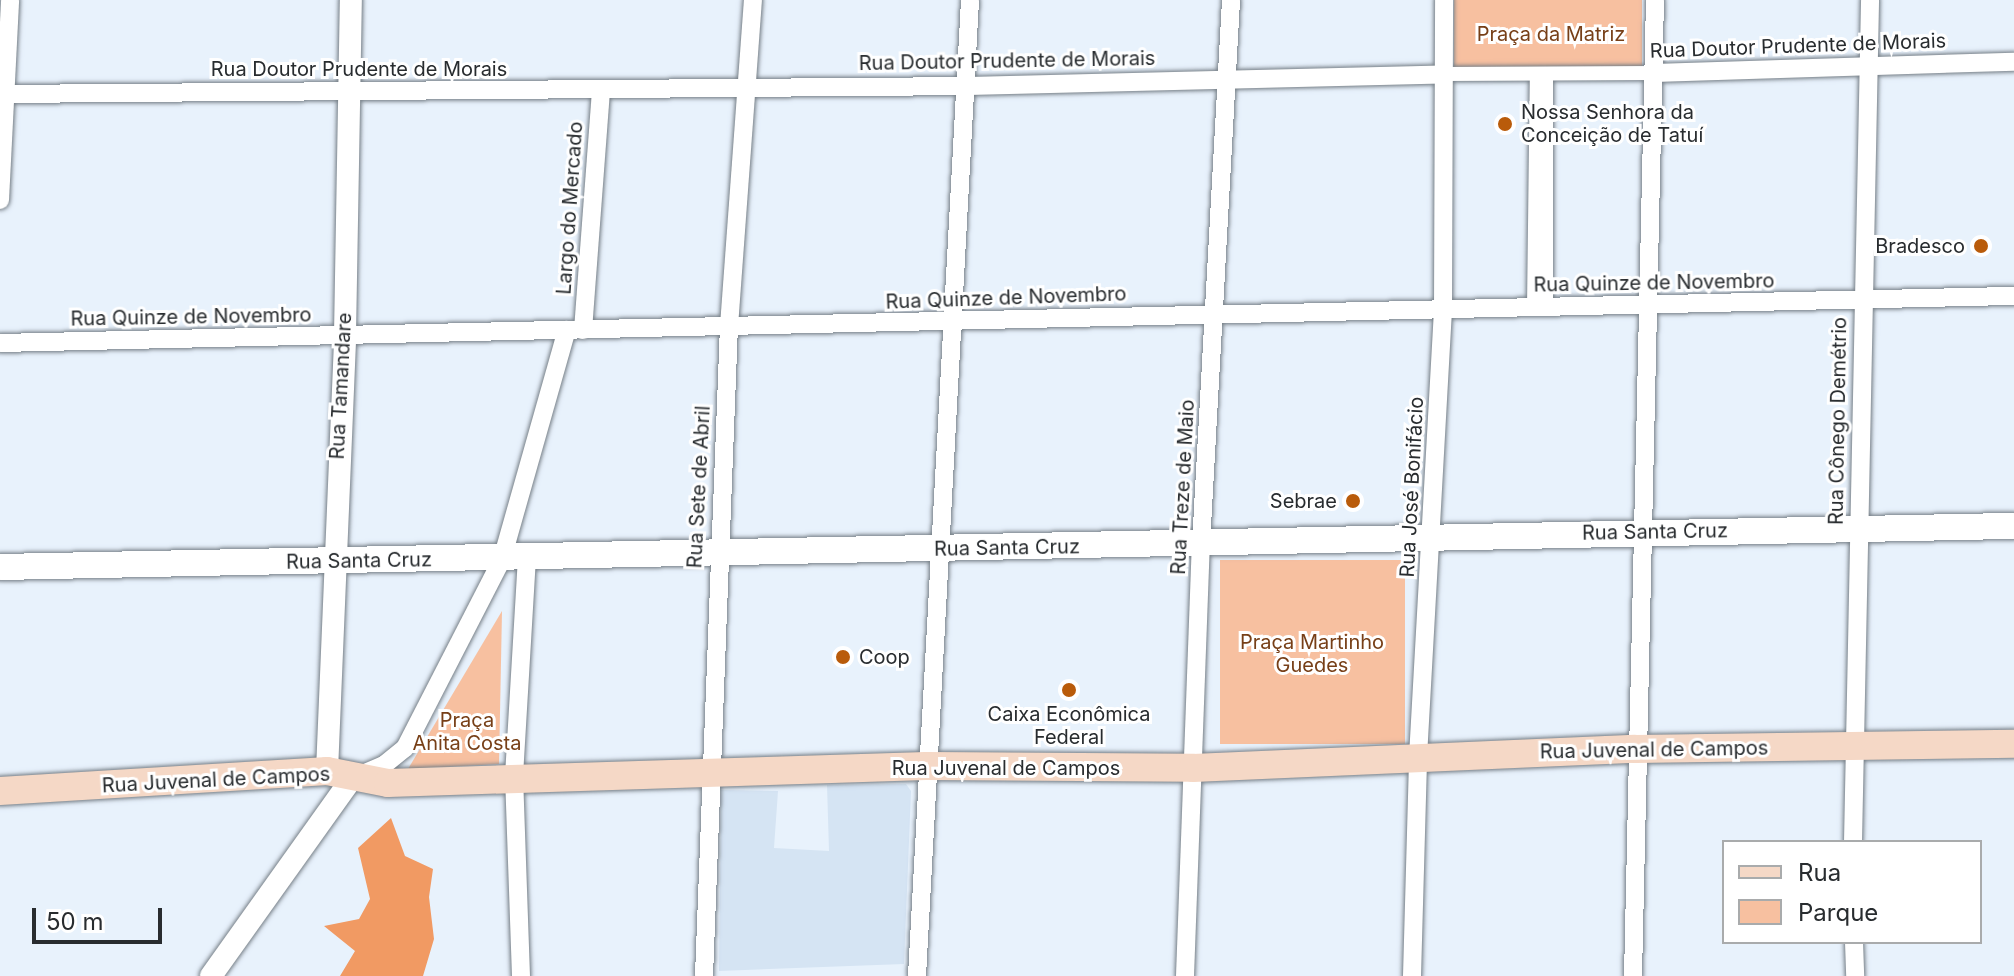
<!DOCTYPE html>
<meta charset="utf-8">
<style>
body{margin:0}
#map{position:relative;width:2014px;height:976px;overflow:hidden;background:#e8f2fc;font-family:Inter,sans-serif}
div>[style]{position:absolute}
[style*='--x']{left:calc(var(--x)*1px);top:calc(var(--y)*1px);width:calc(var(--w)*1px);rotate:calc(var(--a)*1deg)}
.built>*{inset:0;background:#d5e4f3}
.green>*{inset:0;background:#f7c0a0;transform-origin:0 0}
.forest>*{inset:0;background:#f19a63}
.roads{filter:drop-shadow(0 0 2px #767f87) drop-shadow(0 0 2px #767f87)}
.pedestrian>*{height:14px;margin:-7px;padding:0 7px;transform-origin:7px;border-radius:7px;background:#fff}
.minor>*{height:18px;margin:-9px;padding:0 9px;transform-origin:9px;border-radius:9px;background:#fff}
.tertiary>*{height:22px;margin:-11px;padding:0 11px;transform-origin:11px;border-radius:11px;background:#fff}
.secondary>*{height:26px;margin:-13px;padding:0 13px;transform-origin:13px;border-radius:13px;background:#fff}
.primary>*{height:28px;margin:-14px;padding:0 14px;transform-origin:14px;border-radius:14px;background:#f5d8c6}
.dots>*{width:22px;height:22px;translate:-50% -50%;box-sizing:border-box;border:4px solid #fff;border-radius:50%}
span{translate:-50% -50%;white-space:nowrap;text-align:center;line-height:1.15;-webkit-text-stroke:6px #fff;paint-order:stroke}
.park-label{font-size:20px;color:#773f17}
.street-label{font-size:20px;color:#282c2f}
.poi-label{font-size:20px;color:#282c2f}
.left{translate:0 -50%;text-align:left}
.right{translate:-100% -50%;text-align:right}
.legend{position:absolute;left:1722px;top:840px;width:260px;height:104px;box-sizing:border-box;background:#fff;border:2px solid #a9abac;margin:0;padding:10px 14px;list-style:none;font-size:24px;color:#282c2f}
.legend li{display:flex;align-items:center;gap:16px;height:40px}
.legend b{width:40px;border:2px solid #a9abac}
.scale{position:absolute;left:32px;top:908px;width:130px;height:36px;box-sizing:border-box;border:4px solid #282c2f;border-top:0;padding-left:10px;font-size:24px;line-height:28px;white-space:nowrap;color:#282c2f;-webkit-text-stroke:6px #fff;paint-order:stroke}
</style>
<div id="map">
<div class="built">
<div style="clip-path:polygon(906px 784px,911px 791px,904px 964px,719px 971px,721px 790px,778px 791px,774px 848px,829px 851px,827px 785px)"></div>
</div>
<div class="green">
<div style="left:1454px;top:0;width:188px;height:67px"></div>
<div style="left:1405px;top:560px;width:184px;height:185px;rotate:90deg"></div>
<div style="clip-path:polygon(502px 611px,499px 764px,408px 769px)"></div>
</div>
<div class="forest">
<div style="clip-path:polygon(391px 818px,405px 856px,433px 869px,429px 897px,434px 939px,423px 976px,340px 976px,355px 951px,324px 926px,359px 919px,370px 899px,358px 848px)"></div>
</div>
<div class="roads">
<div class="pedestrian">
<div style="--x:1443;--y:74;--w:211;--a:-0.3"></div>
<div style="--x:1546;--y:307;--w:227;--a:-90"></div>
<div style="--x:1534;--y:308;--w:234;--a:-89.3"></div>
</div>
<div class="minor">
<div style="--x:1654;--y:73;--w:360;--a:-1.8"></div>
<div style="--x:0;--y:94;--w:967;--a:-0.47"></div>
<div style="--x:967;--y:86;--w:476;--a:-1.4"></div>
<div style="--x:0;--y:200;--w:200;--a:-87.1"></div>
<div style="--x:583;--y:330;--w:241;--a:-85.7"></div>
<div style="--x:0;--y:343;--w:2015;--a:-1.34"></div>
<div style="--x:358;--y:776;--w:28;--a:-23"></div>
<div style="--x:384;--y:765;--w:27;--a:-39"></div>
<div style="--x:405;--y:748;--w:212;--a:-62.8"></div>
<div style="--x:502;--y:559;--w:238;--a:-74.2"></div>
<div style="--x:1853;--y:842;--w:842;--a:-88.84"></div>
<div style="--x:1854;--y:942;--w:34;--a:88"></div>
<div style="--x:521;--y:976;--w:200;--a:-92"></div>
<div style="--x:514;--y:776;--w:218;--a:-86.6"></div>
<div style="--x:704;--y:976;--w:650;--a:-87.8"></div>
<div style="--x:729;--y:326;--w:327;--a:-85.8"></div>
<div style="--x:917;--y:976;--w:977;--a:-86.89"></div>
<div style="--x:1185;--y:976;--w:432;--a:-87.9"></div>
<div style="--x:1201;--y:544;--w:545;--a:-86.84"></div>
<div style="--x:1412;--y:976;--w:219;--a:-88.4"></div>
<div style="--x:1418;--y:757;--w:447;--a:-86.8"></div>
<div style="--x:1443;--y:311;--w:311;--a:-89.8"></div>
<div style="--x:1633;--y:976;--w:976;--a:-88.71"></div>
</div>
<div class="tertiary">
<div style="--x:327;--y:771;--w:436;--a:-87.6"></div>
<div style="--x:345;--y:335;--w:335;--a:-89"></div>
<div style="--x:211;--y:976;--w:243;--a:-54.5"></div>
</div>
<div class="secondary">
<div style="--x:0;--y:567;--w:2014;--a:-1.17"></div>
</div>
<div class="primary">
<div style="--x:0;--y:791;--w:328;--a:-3.5"></div>
<div style="--x:327;--y:771;--w:62;--a:11.1"></div>
<div style="--x:388;--y:783;--w:538;--a:-1.81"></div>
<div style="--x:926;--y:766;--w:267;--a:0.4"></div>
<div style="--x:1193;--y:768;--w:442;--a:-2.5"></div>
<div style="--x:1635;--y:749;--w:379;--a:-0.8"></div>
</div>
</div>
<div class="dots">
<div style="left:1505px;top:124px;background:#b95b0a"></div>
<div style="left:1981px;top:246px;background:#b95b0a"></div>
<div style="left:1353px;top:501px;background:#b95b0a"></div>
<div style="left:843px;top:657px;background:#b95b0a"></div>
<div style="left:1069px;top:690px;background:#b95b0a"></div>
</div>
<div class="park-label">
<span style="left:1551px;top:34px">Praça da Matriz</span>
<span style="left:1312px;top:654px">Praça Martinho<br>Guedes</span>
<span style="left:467px;top:732px">Praça<br>Anita Costa</span>
</div>
<div class="street-label">
<span style="left:1798px;top:46px;rotate:-2deg">Rua Doutor Prudente de Morais</span>
<span style="left:1007px;top:61px;rotate:-1deg">Rua Doutor Prudente de Morais</span>
<span style="left:359px;top:69px">Rua Doutor Prudente de Morais</span>
<span style="left:570px;top:208px;rotate:-86deg">Largo do Mercado</span>
<span style="left:1654px;top:283px;rotate:-1deg">Rua Quinze de Novembro</span>
<span style="left:1006px;top:298px;rotate:-2deg">Rua Quinze de Novembro</span>
<span style="left:191px;top:317px;rotate:-1deg">Rua Quinze de Novembro</span>
<span style="left:341px;top:386px;rotate:-87deg">Rua Tamandare</span>
<span style="left:1838px;top:421px;rotate:-89deg">Rua Cônego Demétrio</span>
<span style="left:699px;top:487px;rotate:-87deg">Rua Sete de Abril</span>
<span style="left:1183px;top:487px;rotate:-87deg">Rua Treze de Maio</span>
<span style="left:1412px;top:487px;rotate:-87deg">Rua José Bonifácio</span>
<span style="left:1655px;top:532px;rotate:-1deg">Rua Santa Cruz</span>
<span style="left:1007px;top:548px;rotate:-1deg">Rua Santa Cruz</span>
<span style="left:359px;top:561px;rotate:-1deg">Rua Santa Cruz</span>
<span style="left:1654px;top:750px;rotate:-1deg">Rua Juvenal de Campos</span>
<span style="left:1006px;top:768px">Rua Juvenal de Campos</span>
<span style="left:216px;top:780px;rotate:-3deg">Rua Juvenal de Campos</span>
</div>
<div class="poi-label">
<span class="left" style="left:1521px;top:124px">Nossa Senhora da<br>Conceição de Tatuí</span>
<span class="right" style="left:1965px;top:246px">Bradesco</span>
<span class="right" style="left:1337px;top:501px">Sebrae</span>
<span class="left" style="left:859px;top:657px">Coop</span>
<span style="left:1069px;top:726px">Caixa Econômica<br>Federal</span>
</div>
<ul class="legend">
<li><b style="height:10px;background:#f5d8c6"></b>Rua</li>
<li><b style="height:22px;background:#f7c0a0"></b>Parque</li>
</ul>
<div class="scale">50 m</div>
</div>
